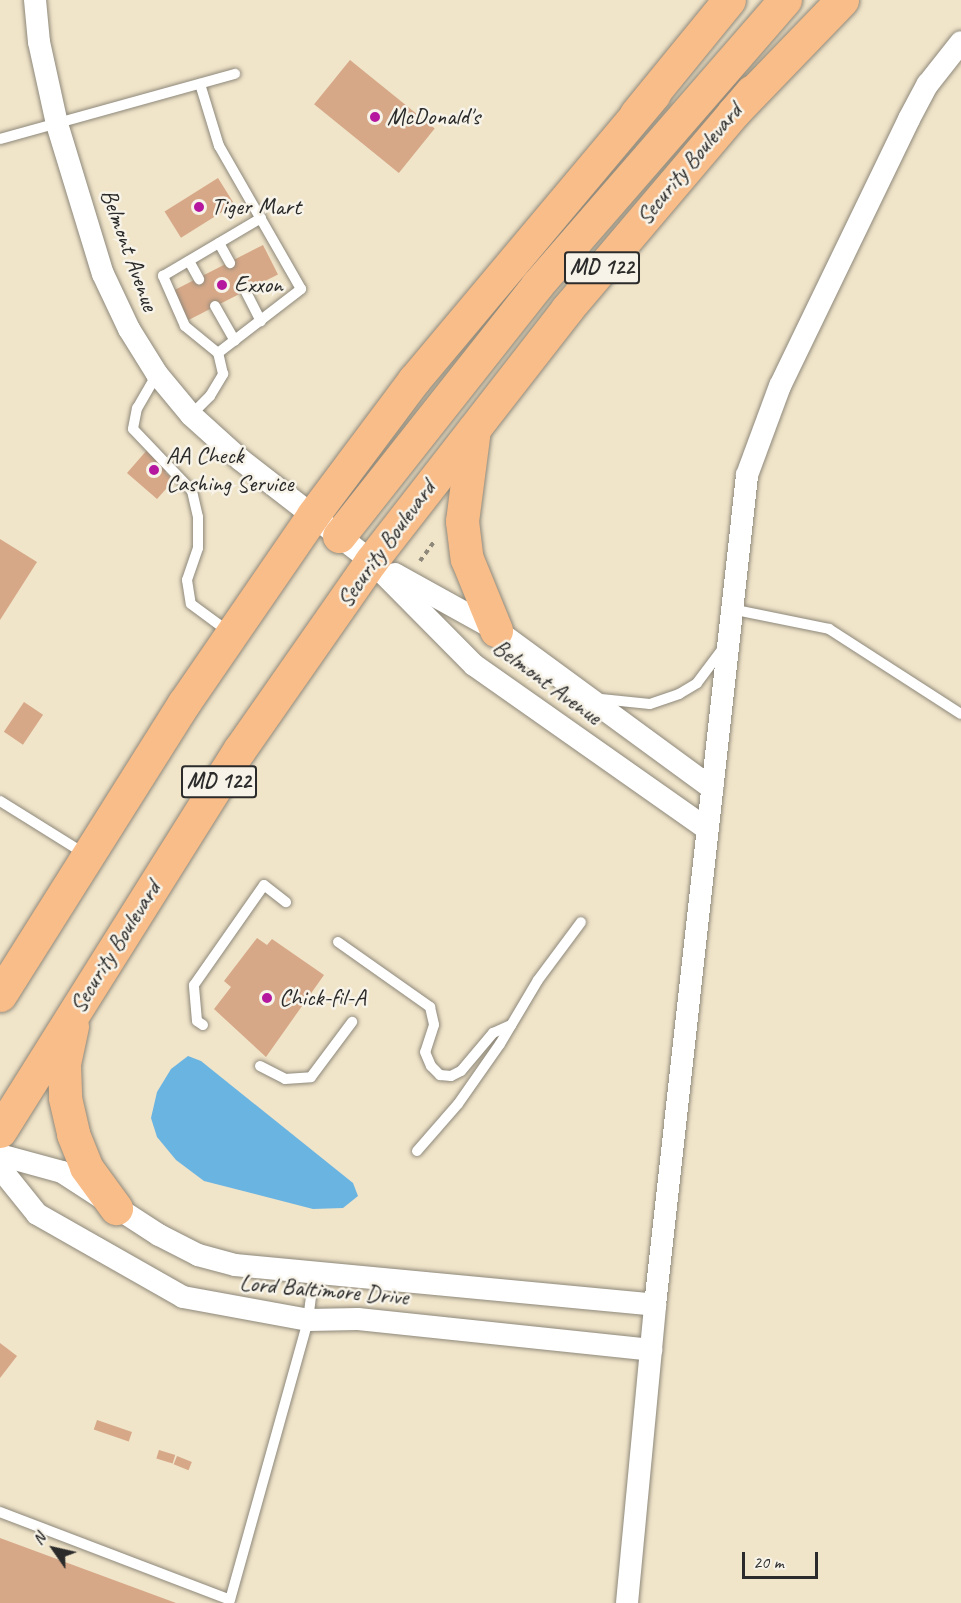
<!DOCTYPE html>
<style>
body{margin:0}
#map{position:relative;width:961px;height:1603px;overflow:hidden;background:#f0e4c9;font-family:Caveat,sans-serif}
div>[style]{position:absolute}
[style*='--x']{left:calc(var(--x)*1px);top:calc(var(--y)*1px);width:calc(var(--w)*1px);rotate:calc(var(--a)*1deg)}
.water>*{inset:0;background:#6ab4e2}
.building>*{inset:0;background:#d6a888;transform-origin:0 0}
.path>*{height:4px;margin-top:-2px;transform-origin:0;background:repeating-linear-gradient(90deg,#8e887a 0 4.5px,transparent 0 9px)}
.roads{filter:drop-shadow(0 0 2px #8e887a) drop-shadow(0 0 2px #8e887a)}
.lane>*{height:10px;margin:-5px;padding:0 5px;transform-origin:5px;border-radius:5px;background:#fff}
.street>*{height:22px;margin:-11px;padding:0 11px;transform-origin:11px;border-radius:11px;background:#fff}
.primary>*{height:33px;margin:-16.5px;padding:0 16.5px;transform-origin:16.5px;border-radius:16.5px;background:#f9bd89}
.highway>*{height:33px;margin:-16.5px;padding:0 16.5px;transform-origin:16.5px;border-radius:16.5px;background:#f9bd89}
.dots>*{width:16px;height:16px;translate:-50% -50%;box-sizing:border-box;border:3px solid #f7f3e8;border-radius:50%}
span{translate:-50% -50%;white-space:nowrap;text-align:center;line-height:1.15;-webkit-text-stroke:5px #f7f3e8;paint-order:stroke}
.shield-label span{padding:2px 4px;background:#f7f3e8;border:2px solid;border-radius:4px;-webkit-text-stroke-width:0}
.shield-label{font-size:22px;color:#2b2b2b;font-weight:700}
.poi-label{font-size:24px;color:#2b2b2b}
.left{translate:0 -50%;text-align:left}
.street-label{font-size:24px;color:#2b2b2b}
.north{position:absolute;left:24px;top:1519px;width:60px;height:60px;-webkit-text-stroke:4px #f7f3e8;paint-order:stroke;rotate:304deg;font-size:16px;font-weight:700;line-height:24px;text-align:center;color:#2b2b2b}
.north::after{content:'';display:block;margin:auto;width:21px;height:27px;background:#2b2b2b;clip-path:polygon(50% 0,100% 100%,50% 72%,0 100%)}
.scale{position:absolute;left:742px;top:1552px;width:76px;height:27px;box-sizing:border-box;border:3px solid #2b2b2b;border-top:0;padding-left:8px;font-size:18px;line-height:21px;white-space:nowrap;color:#2b2b2b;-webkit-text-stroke:4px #f7f3e8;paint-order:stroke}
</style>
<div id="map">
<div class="water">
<div style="clip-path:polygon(188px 1056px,201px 1061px,353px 1183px,358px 1196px,343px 1208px,313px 1209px,204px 1181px,176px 1160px,157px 1137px,151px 1118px,157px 1092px,171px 1069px)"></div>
</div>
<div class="building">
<div style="left:350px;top:60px;width:109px;height:57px;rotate:39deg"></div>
<div style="left:218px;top:178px;width:31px;height:63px;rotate:58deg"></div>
<div style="left:263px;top:245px;width:33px;height:102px;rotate:63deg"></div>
<div style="clip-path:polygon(147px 450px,169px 469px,165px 472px,174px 480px,157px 499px,127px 473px)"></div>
<div style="clip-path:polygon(0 539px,37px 562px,0 620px)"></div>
<div style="left:24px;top:702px;width:23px;height:36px;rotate:34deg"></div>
<div style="clip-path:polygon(257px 938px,267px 945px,272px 939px,324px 975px,266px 1057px,214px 1009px,231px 987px,224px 981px)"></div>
<div style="clip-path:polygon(0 1343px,17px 1356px,0 1378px)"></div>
<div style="left:97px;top:1420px;width:37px;height:10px;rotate:19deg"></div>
<div style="left:159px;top:1450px;width:17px;height:9px;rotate:17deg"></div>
<div style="left:177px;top:1456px;width:16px;height:9px;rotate:22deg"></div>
<div style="clip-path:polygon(0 1538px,176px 1603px,0 1603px)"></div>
</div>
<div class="path">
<div style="--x:420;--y:561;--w:26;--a:-54"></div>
</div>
<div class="roads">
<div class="lane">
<div style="--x:0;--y:139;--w:244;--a:-15.5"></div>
<div style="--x:219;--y:243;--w:23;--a:61"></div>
<div style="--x:189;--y:261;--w:21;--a:61"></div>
<div style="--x:245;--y:290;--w:35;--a:63"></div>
<div style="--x:215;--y:306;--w:40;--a:60.3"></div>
<div style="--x:218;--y:353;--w:43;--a:-140.7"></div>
<div style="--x:185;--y:326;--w:55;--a:-113.7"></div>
<div style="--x:163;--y:276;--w:114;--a:-30.6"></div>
<div style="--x:157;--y:374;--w:39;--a:120"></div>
<div style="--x:137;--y:408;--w:21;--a:101"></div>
<div style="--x:133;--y:429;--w:86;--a:46.4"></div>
<div style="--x:192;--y:491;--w:27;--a:77"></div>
<div style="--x:198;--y:517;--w:31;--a:90"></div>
<div style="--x:198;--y:548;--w:34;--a:109"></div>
<div style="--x:187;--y:580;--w:24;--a:81"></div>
<div style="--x:191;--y:604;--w:47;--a:36.4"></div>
<div style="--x:191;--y:415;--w:27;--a:-45"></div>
<div style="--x:210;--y:396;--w:26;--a:-59"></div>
<div style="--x:223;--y:374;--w:22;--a:-103"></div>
<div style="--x:218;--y:353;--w:105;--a:-37.6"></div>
<div style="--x:301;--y:289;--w:165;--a:-119.8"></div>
<div style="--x:219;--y:146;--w:65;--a:-107"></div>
<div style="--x:731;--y:609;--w:100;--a:11.5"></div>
<div style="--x:829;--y:629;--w:157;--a:32.8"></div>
<div style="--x:601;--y:699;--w:49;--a:5.8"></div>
<div style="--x:650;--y:704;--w:31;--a:-19"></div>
<div style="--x:679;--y:694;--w:21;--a:-31"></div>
<div style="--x:697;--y:683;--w:45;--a:-53.1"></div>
<div style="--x:0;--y:801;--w:100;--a:31.9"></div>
<div style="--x:338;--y:942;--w:113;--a:35.2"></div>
<div style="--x:430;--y:1007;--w:18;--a:77"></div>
<div style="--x:434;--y:1025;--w:28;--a:108"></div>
<div style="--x:425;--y:1052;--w:15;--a:67"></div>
<div style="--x:431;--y:1066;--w:13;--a:45"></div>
<div style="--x:440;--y:1075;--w:11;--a:5"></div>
<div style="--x:451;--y:1076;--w:11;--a:-27"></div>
<div style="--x:461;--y:1071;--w:50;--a:-49.9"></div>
<div style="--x:493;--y:1033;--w:20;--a:-24"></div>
<div style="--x:203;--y:1025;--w:7;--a:-146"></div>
<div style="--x:197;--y:1021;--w:36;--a:-95"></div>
<div style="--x:194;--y:985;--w:122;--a:-55"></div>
<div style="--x:264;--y:885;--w:28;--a:38"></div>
<div style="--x:260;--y:1066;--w:28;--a:27"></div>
<div style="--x:285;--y:1079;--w:26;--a:-4"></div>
<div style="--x:311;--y:1077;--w:69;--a:-53.3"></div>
<div style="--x:417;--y:1151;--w:62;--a:-48.9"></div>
<div style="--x:458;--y:1104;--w:73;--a:-55"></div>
<div style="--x:500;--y:1044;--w:74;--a:-59.3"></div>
<div style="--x:538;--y:980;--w:72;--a:-53.4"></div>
<div style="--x:0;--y:1512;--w:246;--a:20.9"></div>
<div style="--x:230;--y:1600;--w:291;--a:-74.4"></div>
<div style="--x:308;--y:1320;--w:47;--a:-82.7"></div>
</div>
<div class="street">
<div style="--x:35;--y:0;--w:42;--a:84.6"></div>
<div style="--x:39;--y:42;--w:84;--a:77.6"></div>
<div style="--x:57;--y:124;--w:157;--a:73"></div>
<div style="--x:103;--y:274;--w:61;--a:64.7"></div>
<div style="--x:129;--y:329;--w:53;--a:58.1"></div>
<div style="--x:157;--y:374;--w:53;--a:50.3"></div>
<div style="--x:191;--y:415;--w:67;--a:42"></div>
<div style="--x:241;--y:460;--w:165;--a:37.8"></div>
<div style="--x:371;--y:561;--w:146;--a:45.3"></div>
<div style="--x:474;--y:665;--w:285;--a:35.1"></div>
<div style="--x:395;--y:574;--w:115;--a:29"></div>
<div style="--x:496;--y:630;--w:268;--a:36.2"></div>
<div style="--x:0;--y:1155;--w:64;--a:15.3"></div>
<div style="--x:62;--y:1172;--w:116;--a:33"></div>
<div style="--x:159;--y:1235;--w:44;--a:27.1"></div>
<div style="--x:198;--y:1255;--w:38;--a:15"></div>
<div style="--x:235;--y:1265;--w:422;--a:5.4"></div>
<div style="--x:0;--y:1168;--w:59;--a:51.2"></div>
<div style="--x:37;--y:1214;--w:168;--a:29.6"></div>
<div style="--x:183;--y:1297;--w:127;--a:10.4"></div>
<div style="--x:308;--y:1320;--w:50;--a:-1.1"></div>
<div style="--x:358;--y:1319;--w:295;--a:6"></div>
<div style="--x:627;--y:1603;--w:299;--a:-84.6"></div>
<div style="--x:655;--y:1305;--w:835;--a:-83.67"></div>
<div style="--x:747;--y:475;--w:95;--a:-69.7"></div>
<div style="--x:780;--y:386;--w:297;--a:-64.2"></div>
<div style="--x:909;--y:119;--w:40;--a:-62"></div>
<div style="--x:928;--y:84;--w:53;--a:-51.8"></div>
</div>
<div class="primary">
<div style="--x:474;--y:429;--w:93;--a:97.4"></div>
<div style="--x:462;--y:521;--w:38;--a:83"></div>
<div style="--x:467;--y:559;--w:77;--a:67.8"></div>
<div style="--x:339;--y:536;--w:320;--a:-51.7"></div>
<div style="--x:537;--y:285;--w:378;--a:-49"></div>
<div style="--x:0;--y:995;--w:345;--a:-57.8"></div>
<div style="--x:184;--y:703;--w:228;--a:-55.5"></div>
<div style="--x:313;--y:515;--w:169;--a:-53.2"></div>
<div style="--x:414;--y:380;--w:373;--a:-50"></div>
<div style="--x:72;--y:1026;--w:39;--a:102"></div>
<div style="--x:64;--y:1064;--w:34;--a:88"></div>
<div style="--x:65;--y:1098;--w:37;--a:77"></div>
<div style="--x:73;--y:1134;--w:35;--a:68"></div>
<div style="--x:86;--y:1167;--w:51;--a:53.8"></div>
<div style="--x:0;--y:1131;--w:451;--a:-57.9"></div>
<div style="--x:240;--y:749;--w:229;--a:-55.1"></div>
<div style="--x:371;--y:561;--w:319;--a:-52.1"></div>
<div style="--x:567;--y:309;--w:285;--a:-49.7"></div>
</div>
<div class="highway">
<div style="--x:733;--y:113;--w:157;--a:-46"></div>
<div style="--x:636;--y:114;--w:147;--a:-50.8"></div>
</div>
</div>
<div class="dots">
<div style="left:375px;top:117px;background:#b5179e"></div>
<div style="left:199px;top:207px;background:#b5179e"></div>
<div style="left:222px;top:285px;background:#b5179e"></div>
<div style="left:154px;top:470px;background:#b5179e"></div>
<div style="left:267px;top:998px;background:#b5179e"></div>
</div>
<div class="shield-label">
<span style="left:602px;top:268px">MD 122</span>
<span style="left:219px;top:782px">MD 122</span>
</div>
<div class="poi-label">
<span class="left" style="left:387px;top:117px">McDonald's</span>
<span class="left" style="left:211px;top:207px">Tiger Mart</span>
<span class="left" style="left:234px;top:285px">Exxon</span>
<span class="left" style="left:166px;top:470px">AA Check<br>Cashing Service</span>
<span class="left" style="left:279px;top:998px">Chick-fil-A</span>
</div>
<div class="street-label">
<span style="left:689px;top:164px;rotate:-50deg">Security Boulevard</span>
<span style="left:129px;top:250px;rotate:70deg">Belmont Avenue</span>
<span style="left:386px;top:544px;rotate:-54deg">Security Boulevard</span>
<span style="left:547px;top:682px;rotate:36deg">Belmont Avenue</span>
<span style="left:115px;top:947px;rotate:-58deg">Security Boulevard</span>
<span style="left:324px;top:1290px;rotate:5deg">Lord Baltimore Drive</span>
</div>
<div class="north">N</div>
<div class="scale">20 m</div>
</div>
